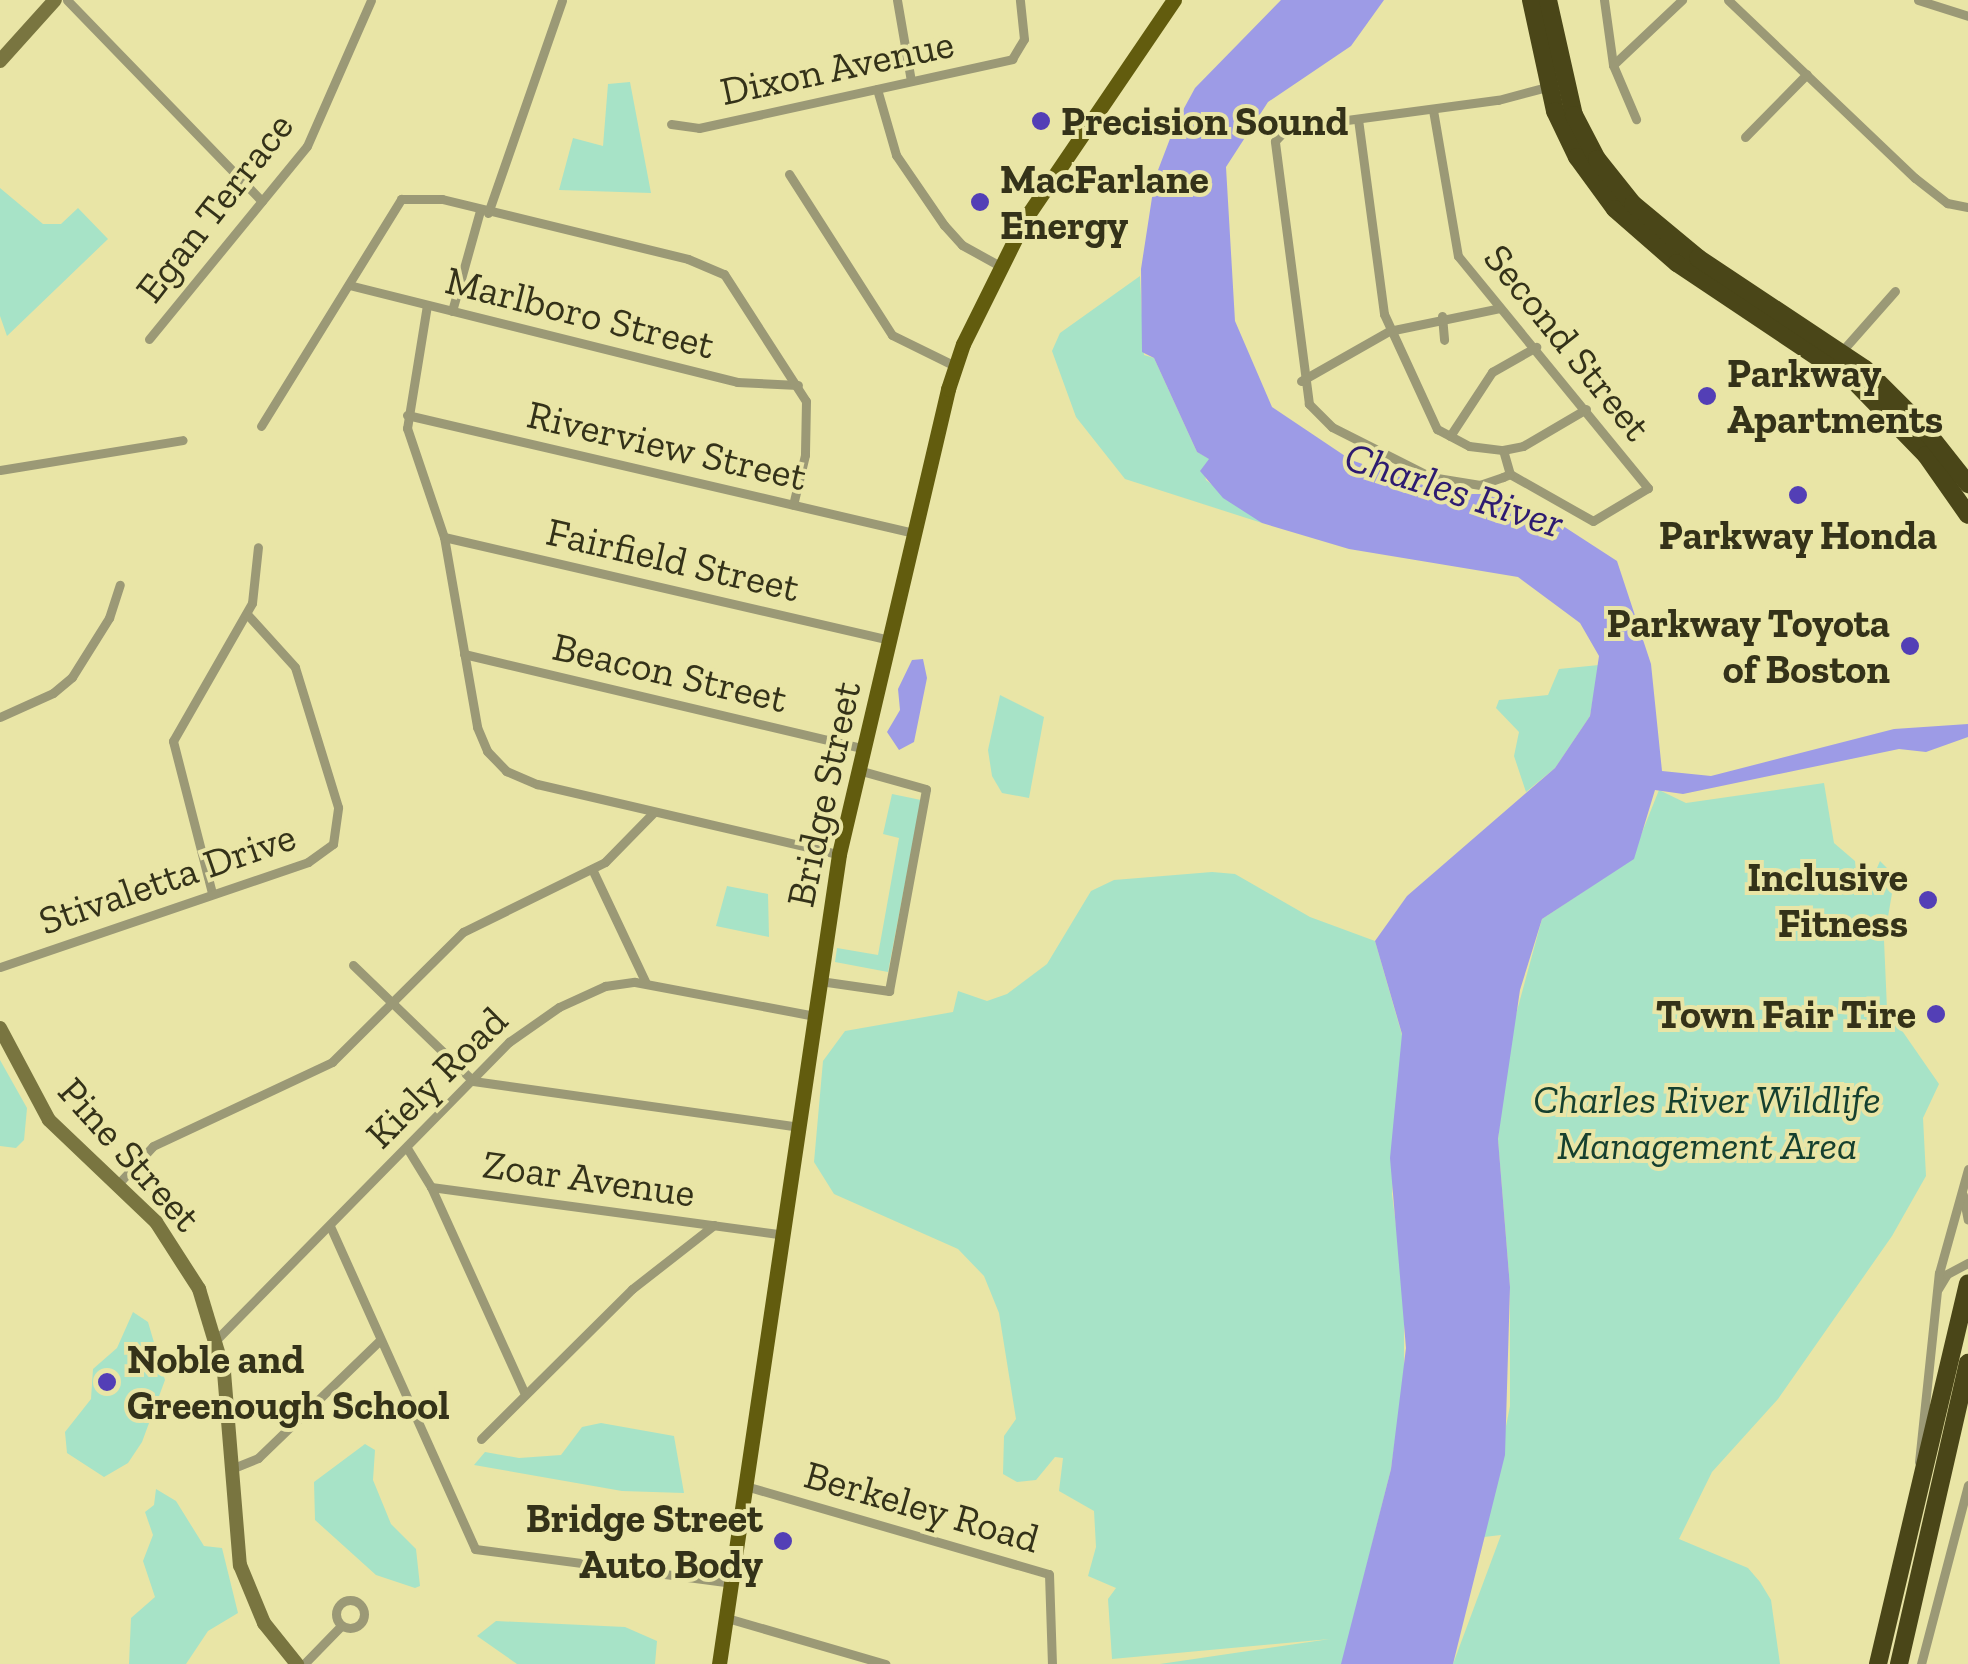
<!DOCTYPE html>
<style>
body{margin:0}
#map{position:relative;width:1968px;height:1664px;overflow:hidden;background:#e9e5a6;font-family:"Zilla Slab",serif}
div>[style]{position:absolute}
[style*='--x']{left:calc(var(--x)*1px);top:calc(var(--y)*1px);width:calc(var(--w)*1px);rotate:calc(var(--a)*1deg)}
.green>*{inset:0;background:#a7e3c7}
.water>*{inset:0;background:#9d9be6}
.street>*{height:9px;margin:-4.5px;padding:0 4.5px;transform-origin:4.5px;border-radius:4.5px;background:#9b9976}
.street>.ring{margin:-4.5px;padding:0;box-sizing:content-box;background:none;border:9px solid #9b9976;border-radius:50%}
.secondary>*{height:14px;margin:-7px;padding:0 7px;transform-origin:7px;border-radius:7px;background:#797540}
.primary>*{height:15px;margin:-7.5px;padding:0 7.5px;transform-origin:7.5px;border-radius:7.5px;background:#625c0e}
.highway>*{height:18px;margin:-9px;padding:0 9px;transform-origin:9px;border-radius:9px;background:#4a4618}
.dots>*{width:28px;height:28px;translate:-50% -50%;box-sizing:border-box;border:5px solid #e9e5a6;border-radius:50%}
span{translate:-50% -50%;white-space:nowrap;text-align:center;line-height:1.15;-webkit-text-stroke:8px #e9e5a6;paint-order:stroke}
.street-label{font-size:40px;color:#343219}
.poi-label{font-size:40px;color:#343219;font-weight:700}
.left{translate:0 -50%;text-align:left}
.right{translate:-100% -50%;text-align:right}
.park-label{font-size:40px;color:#15402f;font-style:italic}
.water-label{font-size:42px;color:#2d1b71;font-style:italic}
</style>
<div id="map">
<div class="green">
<div style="clip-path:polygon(630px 82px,651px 193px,559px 190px,573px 138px,603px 146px,608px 84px)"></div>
<div style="clip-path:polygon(0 188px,43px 224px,61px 224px,78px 208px,108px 239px,7px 336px,0 316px)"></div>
<div style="clip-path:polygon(1140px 276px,1144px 355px,1154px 358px,1197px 452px,1210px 459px,1203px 468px,1206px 480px,1262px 523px,1125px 479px,1076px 417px,1052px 351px,1060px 333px)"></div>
<div style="clip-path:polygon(1599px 665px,1590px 716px,1555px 768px,1526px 792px,1514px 756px,1519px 732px,1496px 708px,1499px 700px,1548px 695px,1559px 669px)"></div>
<div style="clip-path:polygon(1000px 695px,1044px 717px,1029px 798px,1002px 793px,992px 776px,988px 750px)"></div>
<div style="clip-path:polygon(1824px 783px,1834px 843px,1855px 861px,1857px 882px,1871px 882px,1880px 861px,1895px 876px,1884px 940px,1887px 1009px,1939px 1084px,1923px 1118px,1926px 1176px,1892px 1236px,1778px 1399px,1712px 1472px,1679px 1539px,1748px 1568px,1760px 1582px,1771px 1600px,1780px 1664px,1453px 1664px,1501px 1535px,1484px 1537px,1510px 1406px,1510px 1287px,1498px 1140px,1506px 1051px,1542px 919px,1631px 860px,1659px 790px,1686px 803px)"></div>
<div style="clip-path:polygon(892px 794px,921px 800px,888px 972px,835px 962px,837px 948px,878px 955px,899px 838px,883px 834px)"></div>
<div style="clip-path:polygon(1212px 872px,1235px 874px,1310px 917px,1375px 941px,1404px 1042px,1392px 1194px,1404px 1288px,1404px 1378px,1391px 1469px,1342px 1664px,1160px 1664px,1330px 1639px,1112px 1659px,1108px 1599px,1116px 1588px,1088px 1576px,1096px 1547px,1094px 1511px,1059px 1491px,1063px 1458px,1055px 1457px,1036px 1480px,1017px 1482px,1003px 1474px,1004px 1436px,1016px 1419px,999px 1313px,984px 1276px,958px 1249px,834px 1194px,814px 1162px,823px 1061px,845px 1031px,953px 1012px,958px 991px,987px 1001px,1007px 994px,1047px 964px,1091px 891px,1114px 880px)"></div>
<div style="clip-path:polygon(727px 886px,768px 894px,769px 937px,716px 926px)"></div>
<div style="clip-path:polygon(0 1060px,27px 1108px,24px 1140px,16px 1148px,0 1146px)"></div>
<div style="clip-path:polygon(133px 1312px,148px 1322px,165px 1380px,142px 1442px,128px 1463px,104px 1477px,67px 1453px,65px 1432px,91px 1399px,93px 1369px,117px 1348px)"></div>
<div style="clip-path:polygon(601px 1423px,674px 1436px,684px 1493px,622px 1491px,474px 1465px,485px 1452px,519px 1458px,561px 1455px,582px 1427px)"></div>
<div style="clip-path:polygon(365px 1444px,375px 1450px,373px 1480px,391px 1524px,416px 1549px,420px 1586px,415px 1588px,376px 1575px,315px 1520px,314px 1482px)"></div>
<div style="clip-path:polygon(156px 1489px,176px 1501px,204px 1546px,222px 1548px,238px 1613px,208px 1631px,186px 1664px,129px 1664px,131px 1618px,155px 1597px,143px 1561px,153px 1535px,145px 1512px,154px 1505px)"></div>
<div style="clip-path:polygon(496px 1621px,625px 1627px,657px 1641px,655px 1664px,517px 1664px,477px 1636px)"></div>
</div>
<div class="water">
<div style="clip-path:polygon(1281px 0,1384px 0,1351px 46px,1268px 102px,1226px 167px,1235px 321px,1272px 407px,1351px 460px,1449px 494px,1484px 494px,1543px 513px,1617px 561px,1651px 664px,1662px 771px,1711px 776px,1894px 729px,1968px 724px,1968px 737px,1926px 752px,1899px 749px,1683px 794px,1655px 790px,1634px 859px,1542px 919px,1520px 990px,1498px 1139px,1510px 1287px,1505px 1455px,1453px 1664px,1341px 1664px,1391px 1469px,1406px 1348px,1390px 1158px,1402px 1034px,1375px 941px,1407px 896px,1555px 768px,1590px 716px,1599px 656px,1580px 623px,1518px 577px,1349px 549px,1262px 523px,1223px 498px,1200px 471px,1209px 459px,1197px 452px,1154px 358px,1142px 352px,1141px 269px,1155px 178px,1176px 123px,1195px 88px)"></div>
<div style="clip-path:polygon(923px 659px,927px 678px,914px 742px,899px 750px,887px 732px,900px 710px,898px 689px,912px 660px)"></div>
</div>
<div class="street">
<div style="--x:67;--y:0;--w:280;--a:45.9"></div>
<div style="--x:897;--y:0;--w:82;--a:80.2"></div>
<div style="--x:1604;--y:0;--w:66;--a:82.1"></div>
<div style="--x:1613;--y:65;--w:59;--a:66.9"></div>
<div style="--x:1728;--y:0;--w:258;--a:43.6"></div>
<div style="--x:1915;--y:178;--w:41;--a:38"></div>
<div style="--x:1947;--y:203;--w:21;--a:11"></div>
<div style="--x:1918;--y:0;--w:52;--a:17.7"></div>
<div style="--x:1613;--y:65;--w:95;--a:-43.3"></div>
<div style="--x:877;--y:89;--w:69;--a:73.9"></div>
<div style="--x:896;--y:155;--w:85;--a:55.6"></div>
<div style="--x:944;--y:225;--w:27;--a:48"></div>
<div style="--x:962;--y:245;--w:43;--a:28.9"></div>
<div style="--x:1433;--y:110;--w:148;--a:80.3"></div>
<div style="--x:1458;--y:256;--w:300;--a:50.7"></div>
<div style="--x:1648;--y:488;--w:64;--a:149"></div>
<div style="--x:1593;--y:521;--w:95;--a:-150.5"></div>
<div style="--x:1358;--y:119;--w:197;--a:82.4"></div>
<div style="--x:1384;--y:314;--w:127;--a:65.3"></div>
<div style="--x:1437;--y:429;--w:36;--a:28"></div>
<div style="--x:1469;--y:446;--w:34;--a:7"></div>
<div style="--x:1503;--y:450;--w:20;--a:-11"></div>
<div style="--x:1523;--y:446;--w:73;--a:-30.4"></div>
<div style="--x:671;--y:124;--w:28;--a:8"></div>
<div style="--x:699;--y:128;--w:321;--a:-12.4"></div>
<div style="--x:1012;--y:59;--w:23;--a:-59"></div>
<div style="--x:1024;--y:39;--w:39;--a:-96"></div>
<div style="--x:1745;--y:137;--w:88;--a:-45.5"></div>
<div style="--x:789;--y:174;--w:191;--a:57.4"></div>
<div style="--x:892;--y:335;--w:70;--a:26.2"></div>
<div style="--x:488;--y:213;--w:225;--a:-70.8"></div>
<div style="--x:349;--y:285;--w:400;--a:14"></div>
<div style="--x:737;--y:382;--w:61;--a:2.8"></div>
<div style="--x:427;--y:305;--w:125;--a:99.2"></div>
<div style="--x:407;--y:428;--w:115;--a:71.3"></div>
<div style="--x:444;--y:537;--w:193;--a:80.1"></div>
<div style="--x:477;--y:727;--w:26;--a:67"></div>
<div style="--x:487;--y:751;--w:28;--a:46"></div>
<div style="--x:506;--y:771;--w:34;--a:23"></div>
<div style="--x:537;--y:784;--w:310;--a:13.1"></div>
<div style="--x:452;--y:311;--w:104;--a:-74.4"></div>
<div style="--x:1442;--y:316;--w:24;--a:85"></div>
<div style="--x:149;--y:339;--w:249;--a:-50.7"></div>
<div style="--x:307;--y:146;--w:159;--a:-66.3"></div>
<div style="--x:1842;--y:351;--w:80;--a:-48.5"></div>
<div style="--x:1301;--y:381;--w:101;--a:-29.6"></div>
<div style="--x:1389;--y:331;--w:113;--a:-11.7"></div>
<div style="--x:407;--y:415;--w:521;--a:13.1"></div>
<div style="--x:261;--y:426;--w:267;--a:-58.3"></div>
<div style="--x:401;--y:199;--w:41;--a:0"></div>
<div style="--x:442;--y:199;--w:253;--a:13.7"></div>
<div style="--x:688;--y:259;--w:39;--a:23"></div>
<div style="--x:724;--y:274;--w:151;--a:57.2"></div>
<div style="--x:806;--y:401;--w:54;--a:91.1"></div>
<div style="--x:805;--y:455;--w:51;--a:103.5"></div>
<div style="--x:1450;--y:436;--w:77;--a:-56.7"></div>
<div style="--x:1492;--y:372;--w:51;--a:-29.6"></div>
<div style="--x:1503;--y:450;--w:25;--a:74"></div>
<div style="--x:1510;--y:474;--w:8;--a:157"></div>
<div style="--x:1503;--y:477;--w:24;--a:161"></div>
<div style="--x:1480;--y:485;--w:50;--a:-170.7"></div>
<div style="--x:1431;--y:477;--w:111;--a:-153.2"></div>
<div style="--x:1332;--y:427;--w:33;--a:-135"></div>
<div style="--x:1309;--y:404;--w:265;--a:-97.4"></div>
<div style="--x:1275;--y:141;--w:18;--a:-47"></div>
<div style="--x:1287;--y:128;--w:213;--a:-7.6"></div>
<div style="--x:1498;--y:100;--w:51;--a:-14.9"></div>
<div style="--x:0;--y:470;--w:185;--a:-9.3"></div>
<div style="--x:444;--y:537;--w:457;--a:13"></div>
<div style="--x:464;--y:654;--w:410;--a:13.3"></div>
<div style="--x:0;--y:717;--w:58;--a:-24.4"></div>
<div style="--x:53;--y:693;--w:25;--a:-40"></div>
<div style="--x:72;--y:677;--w:70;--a:-57.9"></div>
<div style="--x:109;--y:618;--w:35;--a:-72"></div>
<div style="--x:592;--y:869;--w:126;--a:64.7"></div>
<div style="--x:212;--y:893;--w:157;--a:-104.4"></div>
<div style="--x:173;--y:741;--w:159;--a:-60.2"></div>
<div style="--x:252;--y:603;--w:56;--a:-83.9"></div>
<div style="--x:353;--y:965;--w:167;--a:44"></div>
<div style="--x:473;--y:1081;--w:330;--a:8"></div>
<div style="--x:0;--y:967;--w:325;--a:-18.8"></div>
<div style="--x:308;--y:862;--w:31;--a:-36"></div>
<div style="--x:333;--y:844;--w:37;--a:-82"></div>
<div style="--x:338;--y:807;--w:146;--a:-107.1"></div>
<div style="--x:295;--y:667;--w:72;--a:-132.2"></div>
<div style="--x:820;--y:981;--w:70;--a:8.2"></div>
<div style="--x:889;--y:991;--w:205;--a:-79.6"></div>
<div style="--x:926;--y:789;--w:71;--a:-164.4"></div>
<div style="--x:407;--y:1148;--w:46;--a:58.4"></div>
<div style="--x:431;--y:1187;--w:356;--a:7.7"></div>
<div style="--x:119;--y:1183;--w:50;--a:-47.4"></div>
<div style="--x:153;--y:1146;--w:198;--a:-25.1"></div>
<div style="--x:332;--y:1062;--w:185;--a:-44.8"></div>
<div style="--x:463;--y:932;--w:158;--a:-26.2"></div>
<div style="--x:605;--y:862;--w:70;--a:-45.6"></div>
<div style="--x:431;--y:1187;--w:225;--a:65.6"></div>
<div style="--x:1963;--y:1195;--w:25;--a:79"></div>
<div style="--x:330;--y:1226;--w:354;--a:65.8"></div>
<div style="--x:475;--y:1549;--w:260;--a:7.5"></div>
<div style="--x:1938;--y:1289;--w:17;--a:-59"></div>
<div style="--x:1947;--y:1274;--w:24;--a:-28"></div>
<div style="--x:217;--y:1339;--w:417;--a:-45.5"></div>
<div style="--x:509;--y:1042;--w:61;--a:-35"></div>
<div style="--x:559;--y:1007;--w:51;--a:-24.5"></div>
<div style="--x:605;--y:986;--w:30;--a:-8"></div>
<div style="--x:635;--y:982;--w:183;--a:10.7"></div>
<div style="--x:481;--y:1439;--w:213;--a:-44.8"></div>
<div style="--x:632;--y:1289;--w:104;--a:-38"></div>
<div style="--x:1919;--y:1462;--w:190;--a:-84"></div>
<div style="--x:1939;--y:1273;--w:108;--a:-74.4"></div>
<div style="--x:231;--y:1469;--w:29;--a:-22"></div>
<div style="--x:258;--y:1458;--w:168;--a:-44"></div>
<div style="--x:749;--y:1487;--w:312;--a:16.2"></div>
<div style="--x:1049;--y:1574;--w:90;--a:88.1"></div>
<div class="ring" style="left:336px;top:1600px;width:19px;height:19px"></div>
<div style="--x:727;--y:1618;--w:165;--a:16.2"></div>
<div style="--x:304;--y:1664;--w:53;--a:-45.8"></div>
<div style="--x:1921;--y:1664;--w:185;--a:-75.3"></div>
</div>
<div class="secondary">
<div style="--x:0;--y:61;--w:82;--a:-48"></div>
<div style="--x:0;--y:1028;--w:104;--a:62"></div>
<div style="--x:49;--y:1120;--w:148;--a:43.6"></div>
<div style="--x:156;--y:1222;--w:80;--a:57.3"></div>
<div style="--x:199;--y:1289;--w:87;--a:73.2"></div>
<div style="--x:224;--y:1372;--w:194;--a:85.3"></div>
<div style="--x:240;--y:1565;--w:63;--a:67.5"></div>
<div style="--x:264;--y:1623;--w:53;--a:51.2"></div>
</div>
<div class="primary">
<div style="--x:719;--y:1664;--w:819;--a:-81.57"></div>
<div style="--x:839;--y:854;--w:478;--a:-76.8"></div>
<div style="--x:948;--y:389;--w:47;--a:-71.6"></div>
<div style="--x:963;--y:344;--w:140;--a:-63.6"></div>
<div style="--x:1025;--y:219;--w:265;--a:-55.8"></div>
</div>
<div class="highway">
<div style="--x:1531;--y:0;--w:114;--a:77.8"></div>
<div style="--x:1555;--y:111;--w:51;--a:64.4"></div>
<div style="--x:1577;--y:157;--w:64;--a:53.8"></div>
<div style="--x:1615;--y:209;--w:82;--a:41.1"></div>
<div style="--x:1677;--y:263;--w:214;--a:33.8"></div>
<div style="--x:1855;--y:382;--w:102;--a:45.8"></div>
<div style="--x:1926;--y:455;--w:73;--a:55"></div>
<div style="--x:1548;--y:0;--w:118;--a:77.3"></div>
<div style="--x:1574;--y:115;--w:50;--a:62.4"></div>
<div style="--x:1597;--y:159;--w:58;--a:51.3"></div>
<div style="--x:1633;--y:204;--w:85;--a:39.7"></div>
<div style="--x:1698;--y:258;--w:201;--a:33.6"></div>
<div style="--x:1865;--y:369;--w:82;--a:45"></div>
<div style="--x:1923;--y:427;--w:73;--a:51.7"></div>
<div style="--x:1878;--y:1664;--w:391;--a:-76.7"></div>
<div style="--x:1899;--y:1664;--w:309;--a:-77.1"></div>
</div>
<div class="dots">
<div style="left:1041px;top:121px;background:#533fb6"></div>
<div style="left:980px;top:202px;background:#533fb6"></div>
<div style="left:1707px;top:396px;background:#533fb6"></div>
<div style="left:1798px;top:495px;background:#533fb6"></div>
<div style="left:1910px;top:646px;background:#533fb6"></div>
<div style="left:1928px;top:900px;background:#533fb6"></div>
<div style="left:1936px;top:1014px;background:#533fb6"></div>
<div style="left:107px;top:1382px;background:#533fb6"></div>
<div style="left:783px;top:1541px;background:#533fb6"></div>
</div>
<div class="street-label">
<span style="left:837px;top:67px;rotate:-12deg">Dixon Avenue</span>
<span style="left:214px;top:207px;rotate:-52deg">Egan Terrace</span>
<span style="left:580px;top:312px;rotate:14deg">Marlboro Street</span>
<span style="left:1568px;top:342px;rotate:51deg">Second Street</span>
<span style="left:667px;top:445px;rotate:13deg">Riverview Street</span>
<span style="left:673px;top:559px;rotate:13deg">Fairfield Street</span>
<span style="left:670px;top:672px;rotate:13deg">Beacon Street</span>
<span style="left:823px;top:794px;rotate:-78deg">Bridge Street</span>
<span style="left:167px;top:878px;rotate:-19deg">Stivaletta Drive</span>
<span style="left:436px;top:1077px;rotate:-45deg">Kiely Road</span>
<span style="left:130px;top:1154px;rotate:48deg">Pine Street</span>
<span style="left:589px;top:1178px;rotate:8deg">Zoar Avenue</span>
<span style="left:922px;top:1506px;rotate:16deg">Berkeley Road</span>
</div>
<div class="poi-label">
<span class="left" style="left:1061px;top:121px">Precision Sound</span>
<span class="left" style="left:1000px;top:202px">MacFarlane<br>Energy</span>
<span class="left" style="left:1727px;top:396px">Parkway<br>Apartments</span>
<span style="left:1798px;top:535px">Parkway Honda</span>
<span class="right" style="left:1890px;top:646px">Parkway Toyota<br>of Boston</span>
<span class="right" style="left:1908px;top:900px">Inclusive<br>Fitness</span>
<span class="right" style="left:1916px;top:1014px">Town Fair Tire</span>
<span class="left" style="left:127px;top:1382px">Noble and<br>Greenough School</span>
<span class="right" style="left:763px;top:1541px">Bridge Street<br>Auto Body</span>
</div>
<div class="park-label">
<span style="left:1707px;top:1122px">Charles River Wildlife<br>Management Area</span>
</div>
<div class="water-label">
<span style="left:1454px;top:490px;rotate:18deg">Charles River</span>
</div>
</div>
